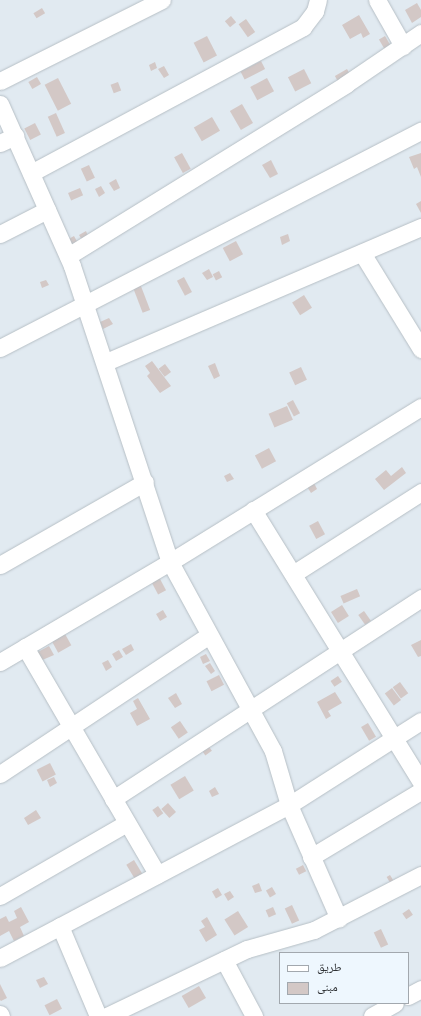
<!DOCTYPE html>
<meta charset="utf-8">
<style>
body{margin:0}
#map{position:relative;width:421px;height:1016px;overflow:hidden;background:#e1eaf1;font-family:"Exo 2","Noto Naskh Arabic",sans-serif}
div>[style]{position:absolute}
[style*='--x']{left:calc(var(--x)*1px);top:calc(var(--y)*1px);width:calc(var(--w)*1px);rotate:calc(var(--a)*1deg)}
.building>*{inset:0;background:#d3c8c6;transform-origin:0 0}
.roads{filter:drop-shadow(0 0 1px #b6bfc5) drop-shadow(0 0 1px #b6bfc5)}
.minor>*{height:17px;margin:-8.5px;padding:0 8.5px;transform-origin:8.5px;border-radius:8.5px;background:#fff}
span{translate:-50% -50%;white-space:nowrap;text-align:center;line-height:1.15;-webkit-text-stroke:3px #eef7fe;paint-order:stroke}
.legend{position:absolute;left:279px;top:952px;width:130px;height:52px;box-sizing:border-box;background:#eef7fe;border:1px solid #a2a8ae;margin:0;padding:5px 7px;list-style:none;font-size:12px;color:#2f3235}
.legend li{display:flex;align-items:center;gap:8px;height:20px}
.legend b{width:20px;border:1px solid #a2a8ae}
</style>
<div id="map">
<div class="building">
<div style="clip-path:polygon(417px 3px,421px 10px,421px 17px,412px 23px,405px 10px)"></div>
<div style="left:42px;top:8px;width:6px;height:10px;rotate:59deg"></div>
<div style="clip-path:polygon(359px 15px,370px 34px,363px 38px,361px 33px,350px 39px,342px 25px)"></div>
<div style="left:231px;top:16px;width:8px;height:8px;rotate:50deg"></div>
<div style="left:246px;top:19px;width:16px;height:9px;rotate:55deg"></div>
<div style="left:207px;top:36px;width:22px;height:15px;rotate:63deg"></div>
<div style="left:385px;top:36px;width:14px;height:7px;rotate:60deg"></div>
<div style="left:261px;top:61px;width:9px;height:23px;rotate:63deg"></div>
<div style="clip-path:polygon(155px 62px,157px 68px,151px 71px,149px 65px)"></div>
<div style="clip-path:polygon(164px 66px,169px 75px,164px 78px,158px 69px)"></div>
<div style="left:304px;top:69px;width:16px;height:18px;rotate:63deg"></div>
<div style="left:347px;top:69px;width:8px;height:14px;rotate:60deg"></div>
<div style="left:37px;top:77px;width:8px;height:10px;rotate:60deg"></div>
<div style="left:58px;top:78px;width:29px;height:15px;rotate:63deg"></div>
<div style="left:267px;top:78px;width:15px;height:19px;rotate:62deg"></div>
<div style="left:118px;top:82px;width:9px;height:8px;rotate:69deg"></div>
<div style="left:242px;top:104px;width:22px;height:14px;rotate:60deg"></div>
<div style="left:56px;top:113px;width:22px;height:9px;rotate:66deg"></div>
<div style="left:212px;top:117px;width:16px;height:21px;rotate:60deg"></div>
<div style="left:35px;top:123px;width:13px;height:12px;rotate:63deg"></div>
<div style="left:182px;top:153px;width:18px;height:9px;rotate:61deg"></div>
<div style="clip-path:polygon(421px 153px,421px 177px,417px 167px,414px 169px,409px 157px)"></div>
<div style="clip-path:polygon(271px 160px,278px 174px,270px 178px,262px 165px)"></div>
<div style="left:89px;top:165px;width:14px;height:9px;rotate:65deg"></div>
<div style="clip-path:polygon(116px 179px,120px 188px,114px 191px,109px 183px)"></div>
<div style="clip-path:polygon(101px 186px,105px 193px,99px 197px,95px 189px)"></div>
<div style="left:80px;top:188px;width:8px;height:13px;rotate:67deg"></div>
<div style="clip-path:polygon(421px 201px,421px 213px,416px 204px)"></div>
<div style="clip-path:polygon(86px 231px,88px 236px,82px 240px,79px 235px)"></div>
<div style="clip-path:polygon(288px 234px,290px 241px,282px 245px,280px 237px)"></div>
<div style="clip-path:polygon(74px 236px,78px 243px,71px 246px,67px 240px)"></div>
<div style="left:236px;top:241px;width:15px;height:15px;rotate:62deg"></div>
<div style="clip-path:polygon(209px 269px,213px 277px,207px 280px,202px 273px)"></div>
<div style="left:219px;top:271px;width:7px;height:7px;rotate:63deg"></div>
<div style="left:184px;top:277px;width:17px;height:8px;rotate:62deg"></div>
<div style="clip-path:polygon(46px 280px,49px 285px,42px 288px,40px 282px)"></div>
<div style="left:139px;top:281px;width:31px;height:8px;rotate:69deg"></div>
<div style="left:304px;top:295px;width:15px;height:14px;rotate:58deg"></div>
<div style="clip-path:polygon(109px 318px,113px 324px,103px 329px,100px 322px)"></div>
<div style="clip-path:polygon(152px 361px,171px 386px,160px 393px,147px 376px,150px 373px,145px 366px)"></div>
<div style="clip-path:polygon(215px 363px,220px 376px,214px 379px,208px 366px)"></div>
<div style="left:165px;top:364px;width:10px;height:8px;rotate:53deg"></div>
<div style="left:301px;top:367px;width:14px;height:13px;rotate:65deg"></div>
<div style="left:293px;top:400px;width:15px;height:7px;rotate:62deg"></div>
<div style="left:287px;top:406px;width:15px;height:20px;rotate:67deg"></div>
<div style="left:269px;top:448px;width:15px;height:16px;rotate:62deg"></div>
<div style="clip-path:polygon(402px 467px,406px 473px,384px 490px,375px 479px,386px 470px,391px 476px)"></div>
<div style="clip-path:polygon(230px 473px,234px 479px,227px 482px,224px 476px)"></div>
<div style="clip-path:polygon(313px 481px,317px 489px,311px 493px,306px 485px)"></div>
<div style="left:318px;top:521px;width:15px;height:10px;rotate:62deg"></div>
<div style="left:159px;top:577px;width:15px;height:9px;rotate:62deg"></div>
<div style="left:357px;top:589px;width:8px;height:18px;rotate:67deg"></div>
<div style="left:342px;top:605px;width:13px;height:13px;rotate:58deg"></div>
<div style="left:163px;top:610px;width:8px;height:8px;rotate:60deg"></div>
<div style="left:364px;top:611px;width:12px;height:7px;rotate:55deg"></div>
<div style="left:65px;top:634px;width:13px;height:15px;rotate:61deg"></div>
<div style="clip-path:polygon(421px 640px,421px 656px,418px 657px,411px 645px)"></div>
<div style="clip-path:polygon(131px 644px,134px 650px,126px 655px,122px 649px)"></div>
<div style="clip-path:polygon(49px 646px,54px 655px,40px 661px,36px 653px)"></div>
<div style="left:119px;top:650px;width:8px;height:8px;rotate:60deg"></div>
<div style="clip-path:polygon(206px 654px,210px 661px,203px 664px,200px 657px)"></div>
<div style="clip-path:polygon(108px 660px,112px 667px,106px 671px,102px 663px)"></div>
<div style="clip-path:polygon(210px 663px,215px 671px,211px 674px,205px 666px)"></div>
<div style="left:219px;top:675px;width:11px;height:14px;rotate:63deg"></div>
<div style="left:338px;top:676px;width:7px;height:9px;rotate:56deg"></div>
<div style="left:400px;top:682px;width:14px;height:9px;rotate:54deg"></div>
<div style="left:392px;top:688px;width:15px;height:9px;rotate:53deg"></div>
<div style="clip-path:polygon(335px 692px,342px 703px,328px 711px,331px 716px,326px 719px,317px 702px)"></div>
<div style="clip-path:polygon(176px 693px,182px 704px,175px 708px,168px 698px)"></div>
<div style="clip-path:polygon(138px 698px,150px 719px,137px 726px,130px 713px,137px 709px,133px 701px)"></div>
<div style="left:180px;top:721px;width:14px;height:11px;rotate:56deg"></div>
<div style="left:368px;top:723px;width:16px;height:8px;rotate:60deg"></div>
<div style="left:205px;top:741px;width:12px;height:8px;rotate:55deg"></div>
<div style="left:50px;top:763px;width:13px;height:15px;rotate:63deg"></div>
<div style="left:185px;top:776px;width:17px;height:17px;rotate:59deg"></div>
<div style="clip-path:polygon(54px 777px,57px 783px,50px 787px,47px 780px)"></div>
<div style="clip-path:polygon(215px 787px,219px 794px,212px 797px,209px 791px)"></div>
<div style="left:168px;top:803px;width:12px;height:9px;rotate:48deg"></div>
<div style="left:158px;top:806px;width:9px;height:7px;rotate:54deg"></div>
<div style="clip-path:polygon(36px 810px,41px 818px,28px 825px,24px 818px)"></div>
<div style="left:134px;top:860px;width:17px;height:9px;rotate:59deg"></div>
<div style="left:303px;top:865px;width:7px;height:8px;rotate:63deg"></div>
<div style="left:390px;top:875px;width:9px;height:4px;rotate:58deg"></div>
<div style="clip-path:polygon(259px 883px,262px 891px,255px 893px,252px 886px)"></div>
<div style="left:272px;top:887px;width:8px;height:7px;rotate:60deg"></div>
<div style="left:218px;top:888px;width:8px;height:7px;rotate:60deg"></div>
<div style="clip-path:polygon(230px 891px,234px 897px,228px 901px,224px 894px)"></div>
<div style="left:292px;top:905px;width:17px;height:8px;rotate:65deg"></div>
<div style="clip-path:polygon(21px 907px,29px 922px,20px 927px,24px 936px,14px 941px,9px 931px,0 936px,0 919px,6px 916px,9px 922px,17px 918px,14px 911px)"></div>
<div style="left:273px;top:907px;width:8px;height:8px;rotate:67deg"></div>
<div style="left:409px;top:909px;width:7px;height:8px;rotate:56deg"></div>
<div style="left:238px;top:911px;width:19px;height:16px;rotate:58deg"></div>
<div style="clip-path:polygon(207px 917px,217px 935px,206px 942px,199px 930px,205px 927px,201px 921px)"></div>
<div style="left:381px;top:929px;width:17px;height:8px;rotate:65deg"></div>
<div style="clip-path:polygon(44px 977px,48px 984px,40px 988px,36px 980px)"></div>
<div style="clip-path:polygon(0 984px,7px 998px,1px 1001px,0 1000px)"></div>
<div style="left:199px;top:986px;width:14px;height:20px;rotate:60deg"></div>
<div style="left:57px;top:999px;width:11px;height:14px;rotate:63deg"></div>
</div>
<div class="roads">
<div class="minor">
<div style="--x:377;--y:0;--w:53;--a:60.5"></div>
<div style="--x:0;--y:81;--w:181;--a:-26.6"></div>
<div style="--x:0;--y:104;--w:177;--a:66"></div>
<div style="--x:72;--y:266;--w:312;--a:71.7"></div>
<div style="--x:170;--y:562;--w:215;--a:61.4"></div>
<div style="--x:273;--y:751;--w:56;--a:73.5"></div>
<div style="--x:289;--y:805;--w:124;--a:66.3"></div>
<div style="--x:0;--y:143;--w:17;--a:-25"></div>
<div style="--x:31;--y:173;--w:309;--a:-28.2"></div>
<div style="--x:303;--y:27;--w:20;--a:-53"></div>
<div style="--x:315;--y:11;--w:11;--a:-75"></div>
<div style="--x:0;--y:234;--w:53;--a:-27.1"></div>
<div style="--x:362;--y:253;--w:113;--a:58.4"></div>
<div style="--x:68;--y:256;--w:327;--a:-31.7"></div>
<div style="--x:346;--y:84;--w:91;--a:-34.2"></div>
<div style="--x:0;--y:348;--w:474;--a:-27.3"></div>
<div style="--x:106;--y:362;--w:343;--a:-23.2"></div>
<div style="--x:253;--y:510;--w:320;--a:58.3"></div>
<div style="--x:0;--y:565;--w:167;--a:-29.8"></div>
<div style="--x:293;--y:574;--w:152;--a:-32.6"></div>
<div style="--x:25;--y:647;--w:263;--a:59.8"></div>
<div style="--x:0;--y:662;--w:197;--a:-30.5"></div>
<div style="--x:170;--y:562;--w:295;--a:-31.7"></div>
<div style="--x:0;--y:774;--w:251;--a:-33.6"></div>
<div style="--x:113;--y:799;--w:368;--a:-33.1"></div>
<div style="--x:311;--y:857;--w:128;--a:-31"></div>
<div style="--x:0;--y:896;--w:146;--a:-29.9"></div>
<div style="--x:60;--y:926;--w:98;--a:67.1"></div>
<div style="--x:0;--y:958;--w:327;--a:-27.9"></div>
<div style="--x:289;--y:805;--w:156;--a:-32.5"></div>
<div style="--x:224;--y:960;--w:64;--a:61.8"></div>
<div style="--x:408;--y:996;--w:15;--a:-28"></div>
<div style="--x:0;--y:1014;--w:2;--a:63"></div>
<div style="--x:107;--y:1016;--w:155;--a:-25.6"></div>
<div style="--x:247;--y:949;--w:70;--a:-15.8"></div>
<div style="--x:314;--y:930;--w:120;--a:-27.2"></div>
<div style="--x:372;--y:1016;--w:26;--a:-29"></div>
</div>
</div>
<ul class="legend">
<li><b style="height:5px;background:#fff"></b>طريق</li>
<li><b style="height:11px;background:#d3c8c6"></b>مبنى</li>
</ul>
</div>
